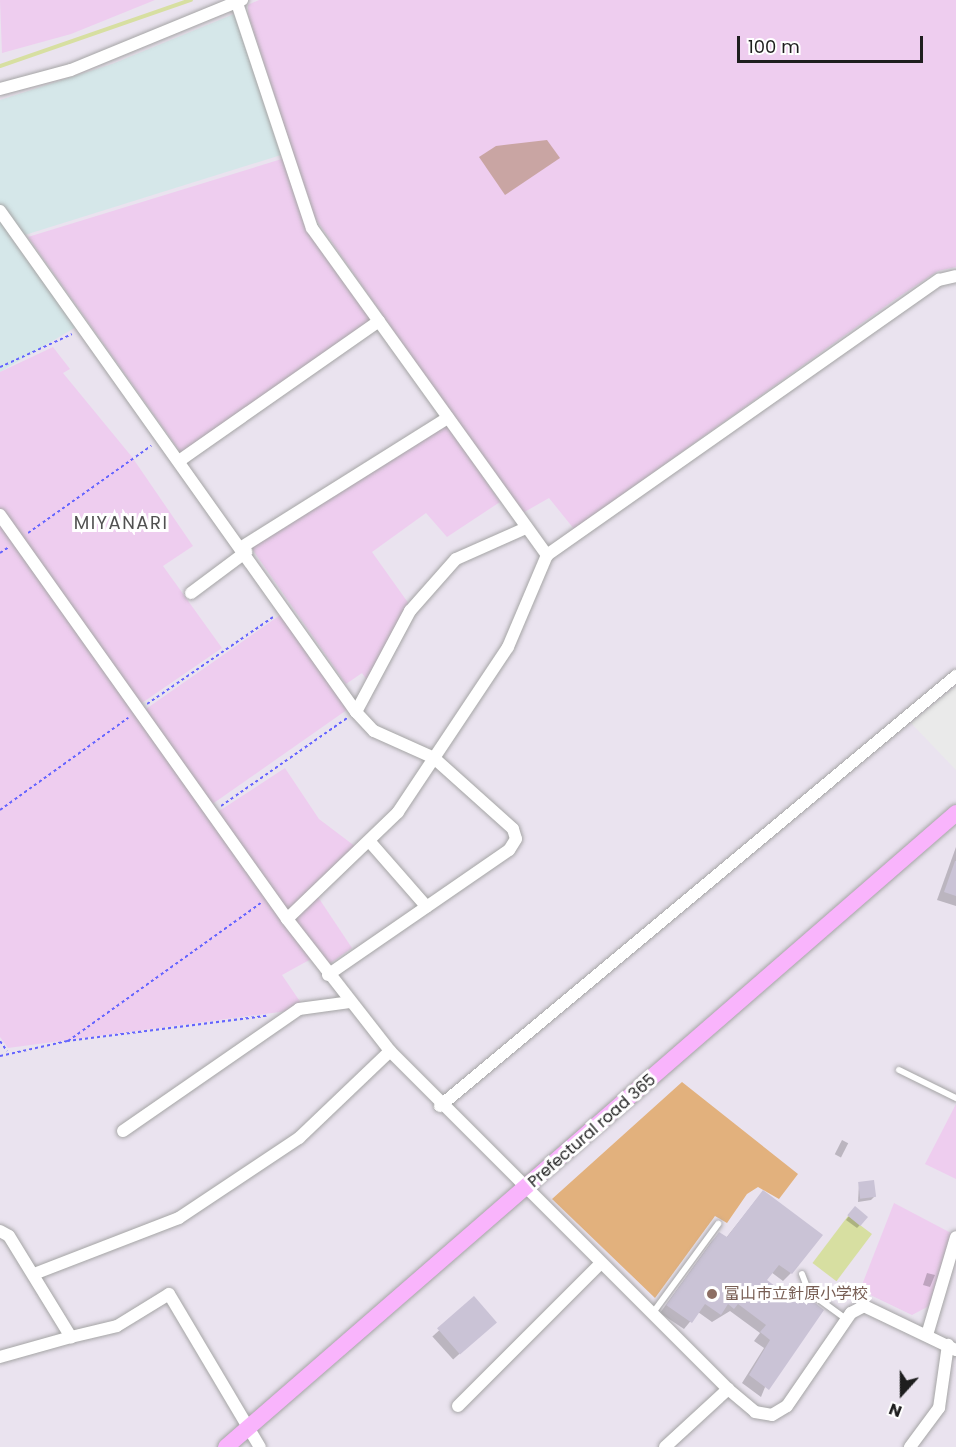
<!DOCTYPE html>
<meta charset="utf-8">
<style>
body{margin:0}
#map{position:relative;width:956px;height:1447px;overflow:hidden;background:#eae3ef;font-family:Poppins,"Noto Sans JP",sans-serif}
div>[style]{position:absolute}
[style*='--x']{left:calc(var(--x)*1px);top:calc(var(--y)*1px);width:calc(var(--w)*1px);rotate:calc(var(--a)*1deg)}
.industrial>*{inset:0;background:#d5e7e9}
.farmland>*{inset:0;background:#eecdef;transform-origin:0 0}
.cemetery>*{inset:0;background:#c9a5a3}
.pitch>*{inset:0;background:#e2b17d}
.parking>*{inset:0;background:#eaeaea}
.water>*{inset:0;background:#d7dfa1;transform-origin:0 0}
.shadow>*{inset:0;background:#0003;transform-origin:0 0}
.stream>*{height:4px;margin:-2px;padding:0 2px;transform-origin:2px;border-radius:2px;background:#d7dfa1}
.building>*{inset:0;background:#cac3d6;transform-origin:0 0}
.path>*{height:2px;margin-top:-1px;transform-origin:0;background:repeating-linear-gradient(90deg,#6564ff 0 3px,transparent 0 6px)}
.roads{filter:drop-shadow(0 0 2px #a5a5a5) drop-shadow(0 0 2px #a5a5a5)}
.lane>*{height:6px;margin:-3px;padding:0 3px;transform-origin:3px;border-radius:3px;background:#fff}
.street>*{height:12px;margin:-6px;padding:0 6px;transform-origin:6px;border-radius:6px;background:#fff}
.secondary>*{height:16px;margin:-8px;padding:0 8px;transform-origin:8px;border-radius:8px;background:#f9b4fc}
.dots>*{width:16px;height:16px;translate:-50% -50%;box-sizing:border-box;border:3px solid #fff;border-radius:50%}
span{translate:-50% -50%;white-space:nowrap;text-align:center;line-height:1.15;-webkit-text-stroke:6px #fff;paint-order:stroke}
.street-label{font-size:16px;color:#1e1e1e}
.education-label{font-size:16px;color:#785e54}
.left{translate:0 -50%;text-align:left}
.neighbourhood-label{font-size:18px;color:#515151;letter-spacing:1.5px}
.north{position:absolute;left:872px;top:1363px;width:60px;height:60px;-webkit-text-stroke:4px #fff;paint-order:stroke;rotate:201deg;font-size:16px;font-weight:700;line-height:24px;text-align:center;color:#1e1e1e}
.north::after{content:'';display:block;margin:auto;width:21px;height:27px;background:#1e1e1e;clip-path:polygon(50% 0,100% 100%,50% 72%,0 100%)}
.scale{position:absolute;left:737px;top:36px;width:186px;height:27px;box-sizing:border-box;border:3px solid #1e1e1e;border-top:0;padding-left:8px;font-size:18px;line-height:21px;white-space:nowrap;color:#1e1e1e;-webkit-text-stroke:4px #fff;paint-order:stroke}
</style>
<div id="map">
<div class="industrial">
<div style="clip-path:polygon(234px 14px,281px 155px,12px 239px,76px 327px,0 372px,0 100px,112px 64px)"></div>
</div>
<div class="farmland">
<div style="clip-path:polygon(0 0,155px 0,71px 34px,2px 53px)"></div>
<div style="clip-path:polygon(259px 0,956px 0,956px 267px,938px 271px,897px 298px,574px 529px,549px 498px,521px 514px,313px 215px,248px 14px,248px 5px)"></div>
<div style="clip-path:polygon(285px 158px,309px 233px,372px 319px,181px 453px,28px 237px)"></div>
<div style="clip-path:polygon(53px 347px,70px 369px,63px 373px,132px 457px,193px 546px,163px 566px,222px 648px,139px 705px,0 508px,0 372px)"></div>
<div style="clip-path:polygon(447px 424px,500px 502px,447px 537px,426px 513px,372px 552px,409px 604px,369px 683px,362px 673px,346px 684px,250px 546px)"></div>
<div style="clip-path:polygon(0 520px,311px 959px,282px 975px,301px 1003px,287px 1011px,8px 1048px,0 1037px)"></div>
<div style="left:283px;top:613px;width:116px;height:170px;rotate:55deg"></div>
<div style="clip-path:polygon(285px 768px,319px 819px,356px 847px,288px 913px,216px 813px)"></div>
<div style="clip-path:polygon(318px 897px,352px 948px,328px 965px,293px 919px)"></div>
<div style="clip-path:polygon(956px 1104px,956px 1179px,925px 1164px)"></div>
<div style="clip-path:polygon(894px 1203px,951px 1233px,929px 1306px,912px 1315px,860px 1290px)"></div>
</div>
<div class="cemetery">
<div style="clip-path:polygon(547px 140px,560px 158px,505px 195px,479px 157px,496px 146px)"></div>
</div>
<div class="pitch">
<div style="clip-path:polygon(682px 1082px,798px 1174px,779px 1199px,758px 1187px,747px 1194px,727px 1223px,715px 1216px,655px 1298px,552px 1199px)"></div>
</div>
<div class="parking">
<div style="clip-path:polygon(956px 686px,956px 770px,911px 723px)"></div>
</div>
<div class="water">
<div style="left:848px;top:1216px;width:30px;height:59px;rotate:37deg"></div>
</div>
<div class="shadow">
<div style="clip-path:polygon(956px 847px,956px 906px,937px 900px)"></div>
<div style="left:842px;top:1140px;width:7px;height:16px;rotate:27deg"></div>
<div style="clip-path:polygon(859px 1183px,875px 1196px,871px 1200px,858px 1202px)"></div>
<div style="clip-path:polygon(756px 1200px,791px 1273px,783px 1281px,771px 1272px,765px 1280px,798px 1306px,761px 1397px,742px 1383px,764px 1348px,754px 1341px,760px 1333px,730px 1311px,712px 1322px,698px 1312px,684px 1329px,660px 1313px,712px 1241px,719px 1234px,726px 1238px)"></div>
<div style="clip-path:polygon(852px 1212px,860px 1225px,857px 1228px,846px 1220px)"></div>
<div style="clip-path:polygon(927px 1273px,935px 1275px,930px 1287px,923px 1285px)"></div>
<div style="left:474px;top:1299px;width:31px;height:56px;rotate:48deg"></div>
</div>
<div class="stream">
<div style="--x:0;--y:66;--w:202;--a:-19.1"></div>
</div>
<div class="building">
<div style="clip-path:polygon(955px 861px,956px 861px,956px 896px,944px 892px)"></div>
<div style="left:874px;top:1180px;width:17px;height:16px;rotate:83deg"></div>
<div style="clip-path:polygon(763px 1190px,823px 1235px,792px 1274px,779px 1265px,767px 1280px,798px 1304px,806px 1296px,824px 1310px,769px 1390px,749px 1375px,770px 1340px,760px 1332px,766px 1325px,738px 1304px,734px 1309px,728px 1304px,721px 1315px,705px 1304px,692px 1323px,666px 1305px,719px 1232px,727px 1237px)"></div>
<div style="left:855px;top:1206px;width:17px;height:12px;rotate:40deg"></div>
<div style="left:474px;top:1296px;width:35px;height:49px;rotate:49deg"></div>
</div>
<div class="path">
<div style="--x:0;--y:367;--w:79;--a:-24.6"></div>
<div style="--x:28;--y:533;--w:151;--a:-35.3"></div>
<div style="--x:0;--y:553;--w:11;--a:-34"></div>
<div style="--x:147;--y:704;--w:153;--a:-34.6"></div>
<div style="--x:221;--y:806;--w:154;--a:-34.9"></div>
<div style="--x:0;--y:810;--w:158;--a:-35.7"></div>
<div style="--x:0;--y:1041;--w:12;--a:55"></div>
<div style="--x:68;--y:1041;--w:237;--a:-35.6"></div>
<div style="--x:0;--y:1056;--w:69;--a:-12.6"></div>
<div style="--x:67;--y:1041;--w:201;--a:-7.2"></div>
</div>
<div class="roads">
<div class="lane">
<div style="--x:899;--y:1070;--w:64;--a:26.2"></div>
<div style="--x:802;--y:1274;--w:19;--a:69"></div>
<div style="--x:809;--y:1292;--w:46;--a:36.1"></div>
<div style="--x:652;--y:1314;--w:112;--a:-53.7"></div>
</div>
<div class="street">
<div style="--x:237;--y:3;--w:237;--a:71.6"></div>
<div style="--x:312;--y:228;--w:403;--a:54.3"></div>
<div style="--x:0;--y:89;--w:73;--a:-15"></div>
<div style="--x:71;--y:70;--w:185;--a:-22.3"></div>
<div style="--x:0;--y:211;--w:615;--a:54.6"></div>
<div style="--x:356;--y:712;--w:26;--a:47"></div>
<div style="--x:374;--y:731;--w:66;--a:24.2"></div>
<div style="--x:434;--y:758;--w:106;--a:41.9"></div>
<div style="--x:513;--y:829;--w:10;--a:73"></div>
<div style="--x:516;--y:839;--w:13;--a:122"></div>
<div style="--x:509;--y:850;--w:220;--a:145.4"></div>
<div style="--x:179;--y:461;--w:244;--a:-35"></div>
<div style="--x:0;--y:515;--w:496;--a:54.6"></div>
<div style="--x:287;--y:919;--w:167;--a:52"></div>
<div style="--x:390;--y:1051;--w:478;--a:45"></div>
<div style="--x:728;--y:1389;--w:35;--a:40"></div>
<div style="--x:755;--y:1412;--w:17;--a:10"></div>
<div style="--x:772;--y:1415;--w:17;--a:-31"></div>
<div style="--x:787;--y:1406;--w:113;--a:-55.5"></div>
<div style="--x:851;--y:1313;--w:15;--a:-28"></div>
<div style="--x:864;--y:1306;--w:102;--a:25.6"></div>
<div style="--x:242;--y:547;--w:243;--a:-32.1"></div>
<div style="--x:191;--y:593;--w:69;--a:-36.7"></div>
<div style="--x:356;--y:712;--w:115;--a:-61.9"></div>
<div style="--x:410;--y:611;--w:69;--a:-48.5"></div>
<div style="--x:456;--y:559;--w:77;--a:-23.9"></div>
<div style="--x:370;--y:842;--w:86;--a:48.8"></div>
<div style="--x:287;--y:919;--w:154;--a:-43.9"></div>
<div style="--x:398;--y:812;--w:198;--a:-56.3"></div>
<div style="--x:508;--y:647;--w:100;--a:-67"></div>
<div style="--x:547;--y:555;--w:479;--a:-35.1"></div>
<div style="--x:939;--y:280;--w:17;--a:-13"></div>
<div style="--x:440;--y:1106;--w:672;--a:-39.81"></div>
<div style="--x:123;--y:1131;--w:214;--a:-34.7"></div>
<div style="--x:299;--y:1009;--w:51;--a:-7.8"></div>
<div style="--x:0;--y:1231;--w:10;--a:29"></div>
<div style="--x:9;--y:1236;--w:119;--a:58.5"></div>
<div style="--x:71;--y:1337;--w:74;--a:164.3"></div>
<div style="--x:34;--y:1274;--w:155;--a:-21.1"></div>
<div style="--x:179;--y:1218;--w:144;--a:-33.7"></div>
<div style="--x:299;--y:1138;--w:126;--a:-43.7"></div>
<div style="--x:927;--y:1335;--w:102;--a:-73.5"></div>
<div style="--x:71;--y:1337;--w:47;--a:-13.4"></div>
<div style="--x:117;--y:1326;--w:61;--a:-31.6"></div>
<div style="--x:169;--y:1294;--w:178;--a:59.3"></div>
<div style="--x:458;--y:1406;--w:201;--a:-45"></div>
<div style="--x:665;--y:1447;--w:86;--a:-42.6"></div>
<div style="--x:910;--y:1447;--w:49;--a:-53.4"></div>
<div style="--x:939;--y:1408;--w:64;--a:-81.9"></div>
</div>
<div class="secondary">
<div style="--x:226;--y:1447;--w:967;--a:-40.97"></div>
</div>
</div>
<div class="dots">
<div style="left:712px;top:1294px;background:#8d6e63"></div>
</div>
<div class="street-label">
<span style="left:592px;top:1131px;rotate:-41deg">Prefectural road 365</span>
</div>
<div class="education-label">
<span class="left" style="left:724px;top:1294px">富山市立針原小学校</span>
</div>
<div class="neighbourhood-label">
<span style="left:121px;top:523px">MIYANARI</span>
</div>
<div class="north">N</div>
<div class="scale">100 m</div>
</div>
